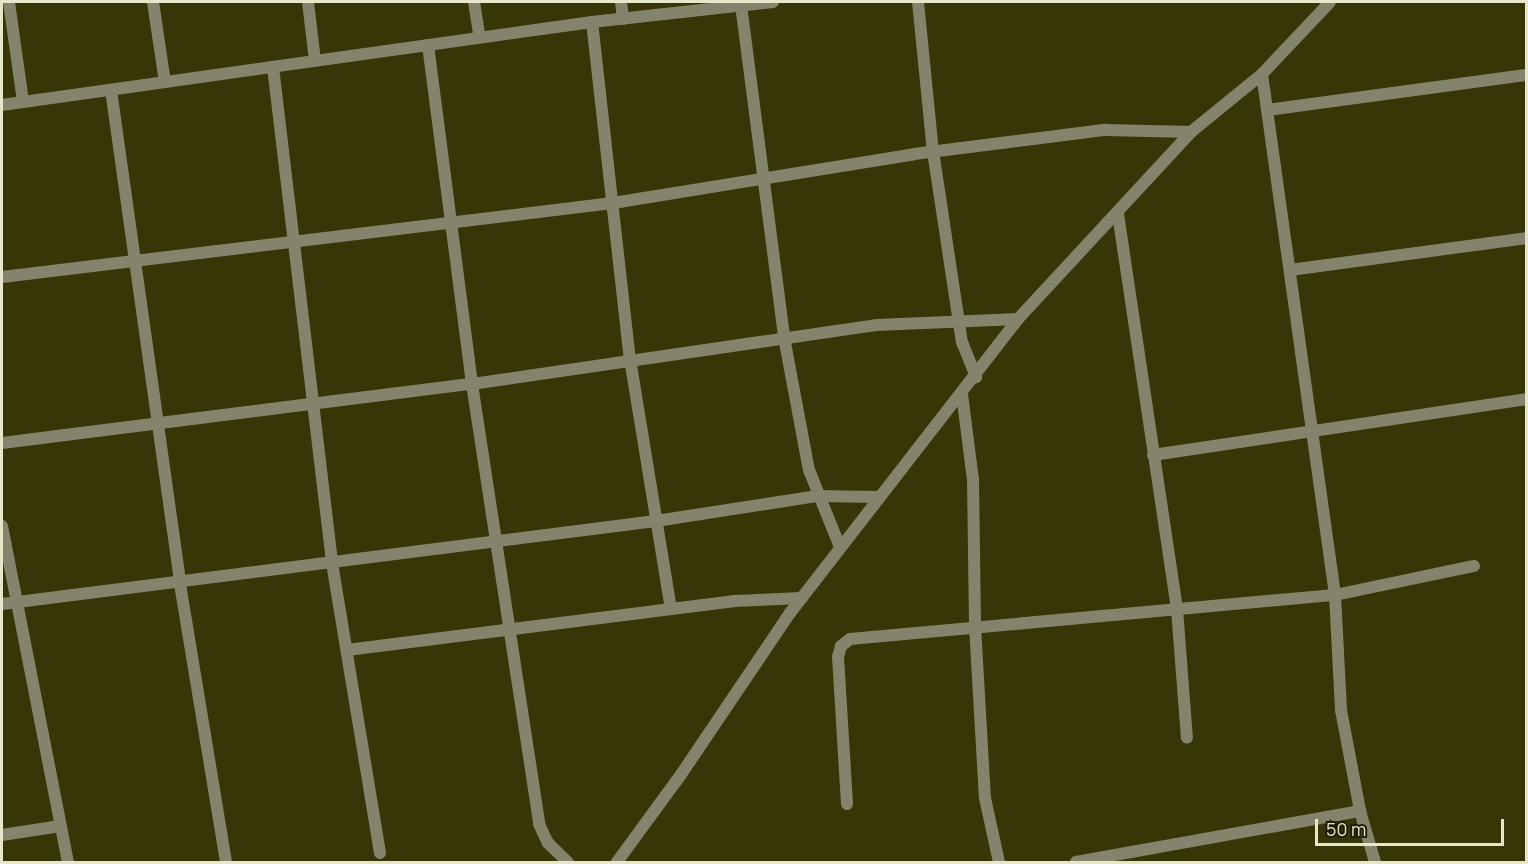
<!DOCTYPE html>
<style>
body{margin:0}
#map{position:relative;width:1528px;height:864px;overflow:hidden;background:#373606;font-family:Manrope,sans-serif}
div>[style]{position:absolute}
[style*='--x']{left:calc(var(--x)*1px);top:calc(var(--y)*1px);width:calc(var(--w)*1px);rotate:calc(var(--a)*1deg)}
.minor>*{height:12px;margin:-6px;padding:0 6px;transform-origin:6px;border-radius:6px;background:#83846b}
.tertiary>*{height:12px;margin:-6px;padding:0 6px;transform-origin:6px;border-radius:6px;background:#83846b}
span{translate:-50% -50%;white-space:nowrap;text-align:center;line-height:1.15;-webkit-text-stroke:5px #1d1d04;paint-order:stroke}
.frame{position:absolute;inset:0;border:3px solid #e6e7c8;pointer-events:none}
.scale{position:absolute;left:1315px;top:819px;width:189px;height:27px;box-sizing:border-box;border:3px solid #e6e7c8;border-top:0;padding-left:8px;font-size:18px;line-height:21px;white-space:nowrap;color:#e6e7c8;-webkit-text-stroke:4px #1d1d04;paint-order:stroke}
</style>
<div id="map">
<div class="minor">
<div style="--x:9;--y:2;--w:101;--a:82"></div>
<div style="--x:153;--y:2;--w:81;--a:81.5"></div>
<div style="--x:308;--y:2;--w:59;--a:83.2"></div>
<div style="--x:474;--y:2;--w:36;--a:81"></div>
<div style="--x:621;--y:2;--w:17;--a:83"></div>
<div style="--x:918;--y:2;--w:150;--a:84.3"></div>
<div style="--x:933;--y:151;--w:193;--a:81.4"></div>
<div style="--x:962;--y:342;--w:38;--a:68"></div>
<div style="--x:741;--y:5;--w:335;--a:82.6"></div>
<div style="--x:784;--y:337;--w:135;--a:79.4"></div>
<div style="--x:809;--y:470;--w:83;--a:68.1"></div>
<div style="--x:592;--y:22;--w:339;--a:83.6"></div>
<div style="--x:630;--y:359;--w:253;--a:80.7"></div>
<div style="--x:428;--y:45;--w:342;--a:82.6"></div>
<div style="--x:472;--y:384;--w:445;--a:81.3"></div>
<div style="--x:539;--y:824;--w:21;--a:65"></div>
<div style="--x:548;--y:843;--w:28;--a:44"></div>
<div style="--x:273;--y:67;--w:499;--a:83.2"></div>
<div style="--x:332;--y:563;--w:294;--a:80.6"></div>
<div style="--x:1262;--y:74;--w:526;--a:82.02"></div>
<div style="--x:1335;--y:595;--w:115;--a:87"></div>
<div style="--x:1341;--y:710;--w:103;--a:79.3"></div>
<div style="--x:1360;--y:811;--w:53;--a:73.6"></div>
<div style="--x:111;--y:90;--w:499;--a:82"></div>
<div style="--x:180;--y:584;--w:282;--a:80.6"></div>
<div style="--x:2;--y:105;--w:596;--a:-8.01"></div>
<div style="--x:592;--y:22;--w:182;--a:-6.3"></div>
<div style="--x:1267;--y:110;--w:261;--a:-7.7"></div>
<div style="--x:1118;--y:214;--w:399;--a:81.5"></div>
<div style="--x:1177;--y:609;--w:129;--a:85.6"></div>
<div style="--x:1290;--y:270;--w:238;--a:-7.7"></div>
<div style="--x:2;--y:277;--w:615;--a:-6.91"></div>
<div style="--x:613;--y:203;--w:305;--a:-9.2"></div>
<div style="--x:914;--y:154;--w:193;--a:-7.2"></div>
<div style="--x:1105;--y:130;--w:86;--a:1.3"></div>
<div style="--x:962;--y:394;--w:87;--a:82.7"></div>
<div style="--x:973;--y:480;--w:146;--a:89.2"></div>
<div style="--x:975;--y:626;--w:172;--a:86.7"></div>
<div style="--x:985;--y:798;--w:66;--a:77.7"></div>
<div style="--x:2;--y:443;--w:474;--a:-7.2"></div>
<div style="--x:472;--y:384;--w:408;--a:-8.3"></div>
<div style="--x:876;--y:325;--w:142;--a:-2.4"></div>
<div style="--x:1153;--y:455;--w:377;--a:-8.5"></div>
<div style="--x:2;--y:526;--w:342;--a:78.9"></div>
<div style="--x:2;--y:604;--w:659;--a:-7.23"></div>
<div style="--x:656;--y:521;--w:164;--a:-8.8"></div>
<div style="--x:818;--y:496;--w:60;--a:1"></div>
<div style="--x:347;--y:650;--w:391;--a:-7.2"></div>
<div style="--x:735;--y:601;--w:67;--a:-2.6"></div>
<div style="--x:847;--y:804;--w:147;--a:-93.5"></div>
<div style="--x:838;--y:657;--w:11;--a:-75"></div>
<div style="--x:841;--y:646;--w:11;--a:-38"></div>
<div style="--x:850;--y:639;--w:487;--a:-5.2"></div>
<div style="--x:1335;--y:595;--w:142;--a:-11.8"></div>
<div style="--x:2;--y:835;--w:59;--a:-8.8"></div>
<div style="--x:1076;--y:862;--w:289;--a:-10.2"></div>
</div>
<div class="tertiary">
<div style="--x:617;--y:862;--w:107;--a:-53.8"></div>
<div style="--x:680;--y:776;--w:197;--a:-56"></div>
<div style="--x:790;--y:613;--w:372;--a:-52.2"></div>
<div style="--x:1018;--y:319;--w:255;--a:-47.2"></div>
<div style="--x:1191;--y:132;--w:92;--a:-39.2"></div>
<div style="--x:1262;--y:74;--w:99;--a:-46.6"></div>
</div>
<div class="frame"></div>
<div class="scale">50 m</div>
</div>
